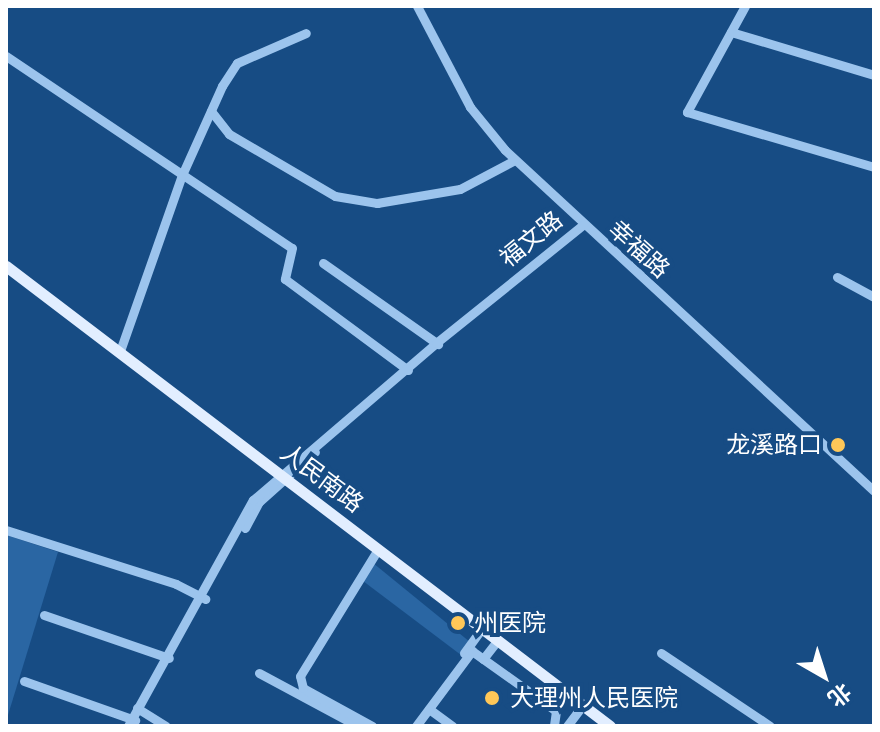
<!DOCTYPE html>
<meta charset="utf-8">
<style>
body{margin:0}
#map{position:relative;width:880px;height:732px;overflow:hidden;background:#174c84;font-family:Figtree,"Noto Sans SC",sans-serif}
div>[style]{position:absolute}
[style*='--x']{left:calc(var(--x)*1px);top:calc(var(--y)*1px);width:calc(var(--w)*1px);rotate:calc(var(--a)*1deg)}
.green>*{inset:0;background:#2a66a3}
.minor>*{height:9px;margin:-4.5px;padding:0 4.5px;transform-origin:4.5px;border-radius:4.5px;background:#9cc4ed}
.major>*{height:11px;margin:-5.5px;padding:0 5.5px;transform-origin:5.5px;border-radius:5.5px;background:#e2eeff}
.dots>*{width:22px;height:22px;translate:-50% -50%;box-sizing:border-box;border:4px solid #174c84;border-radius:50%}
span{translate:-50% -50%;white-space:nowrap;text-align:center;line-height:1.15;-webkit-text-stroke:8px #174c84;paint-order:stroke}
.street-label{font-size:24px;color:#fff}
.poi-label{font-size:24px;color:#fff}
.right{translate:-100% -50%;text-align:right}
.left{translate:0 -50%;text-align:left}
.frame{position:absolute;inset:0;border:8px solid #fff;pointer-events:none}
.north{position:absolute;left:784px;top:636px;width:80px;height:80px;-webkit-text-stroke:6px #174c84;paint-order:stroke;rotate:141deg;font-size:22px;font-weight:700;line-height:32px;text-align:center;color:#fff}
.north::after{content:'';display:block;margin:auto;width:28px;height:36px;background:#fff;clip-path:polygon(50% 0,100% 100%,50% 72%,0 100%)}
</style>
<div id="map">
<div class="green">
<div style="clip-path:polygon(6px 535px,58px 552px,8px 715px,6px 715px)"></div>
<div style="clip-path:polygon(373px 563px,470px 642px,461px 655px,363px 581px)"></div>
</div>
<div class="minor">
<div style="--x:417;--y:6;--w:114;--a:62.3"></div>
<div style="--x:470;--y:107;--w:55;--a:50.9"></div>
<div style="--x:505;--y:150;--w:502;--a:42.74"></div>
<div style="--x:745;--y:6;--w:121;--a:118.7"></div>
<div style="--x:687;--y:112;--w:195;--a:16.4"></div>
<div style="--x:731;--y:32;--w:149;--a:16.7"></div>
<div style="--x:6;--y:56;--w:344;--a:33.9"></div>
<div style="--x:292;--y:248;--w:32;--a:103"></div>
<div style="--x:285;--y:279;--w:153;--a:36.5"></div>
<div style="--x:211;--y:111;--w:29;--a:52"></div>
<div style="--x:229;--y:134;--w:123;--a:30.3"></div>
<div style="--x:335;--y:196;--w:43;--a:9.5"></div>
<div style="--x:377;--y:203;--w:84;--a:-9.6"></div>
<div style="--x:460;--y:189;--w:62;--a:-27.8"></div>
<div style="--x:323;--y:263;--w:141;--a:35.2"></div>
<div style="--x:837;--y:277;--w:42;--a:28.4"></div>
<div style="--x:120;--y:351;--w:187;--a:-70.6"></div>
<div style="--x:182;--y:175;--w:98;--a:-65.8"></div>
<div style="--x:222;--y:86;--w:27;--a:-57"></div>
<div style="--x:237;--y:63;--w:75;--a:-23.5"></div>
<div style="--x:245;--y:528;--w:30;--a:-62"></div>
<div style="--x:259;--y:502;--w:75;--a:-41.8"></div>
<div style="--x:6;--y:530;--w:178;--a:17.6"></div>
<div style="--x:176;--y:584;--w:33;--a:27"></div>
<div style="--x:44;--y:615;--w:132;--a:19"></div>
<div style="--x:464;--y:653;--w:31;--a:-54"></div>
<div style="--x:661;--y:653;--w:131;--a:33.8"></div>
<div style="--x:483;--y:659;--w:24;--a:-52"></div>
<div style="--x:259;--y:673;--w:112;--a:28.2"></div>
<div style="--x:24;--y:681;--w:118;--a:19.4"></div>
<div style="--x:137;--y:708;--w:34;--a:32"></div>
<div style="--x:429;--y:709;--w:29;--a:36"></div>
<div style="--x:128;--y:726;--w:258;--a:-61.1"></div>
<div style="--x:253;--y:500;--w:241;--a:-40.6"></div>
<div style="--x:436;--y:343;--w:189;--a:-38.8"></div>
<div style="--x:372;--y:726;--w:79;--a:-151.2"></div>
<div style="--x:303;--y:688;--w:12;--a:-104"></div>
<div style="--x:300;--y:676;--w:149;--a:-58.4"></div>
<div style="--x:416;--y:726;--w:94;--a:-53.3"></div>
<div style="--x:472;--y:651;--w:103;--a:35.5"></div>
<div style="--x:556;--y:711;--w:15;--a:98"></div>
<div style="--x:567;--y:726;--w:26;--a:-53"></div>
</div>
<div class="major">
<div style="--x:6;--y:266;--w:759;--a:37.29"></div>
</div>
<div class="dots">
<div style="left:838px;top:445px;background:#ffc758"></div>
<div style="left:458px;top:623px;background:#ffc758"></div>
<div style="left:492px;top:698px;background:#ffc758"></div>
</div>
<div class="street-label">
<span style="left:531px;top:239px;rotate:-39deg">福文路</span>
<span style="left:639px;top:249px;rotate:42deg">幸福路</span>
<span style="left:322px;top:478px;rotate:37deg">人民南路</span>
</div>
<div class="poi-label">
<span class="right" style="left:822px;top:445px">龙溪路口</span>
<span class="left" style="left:474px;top:623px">州医院</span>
<span class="left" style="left:510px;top:698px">大理州人民医院</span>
</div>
<div class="frame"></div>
<div class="north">北</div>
</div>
